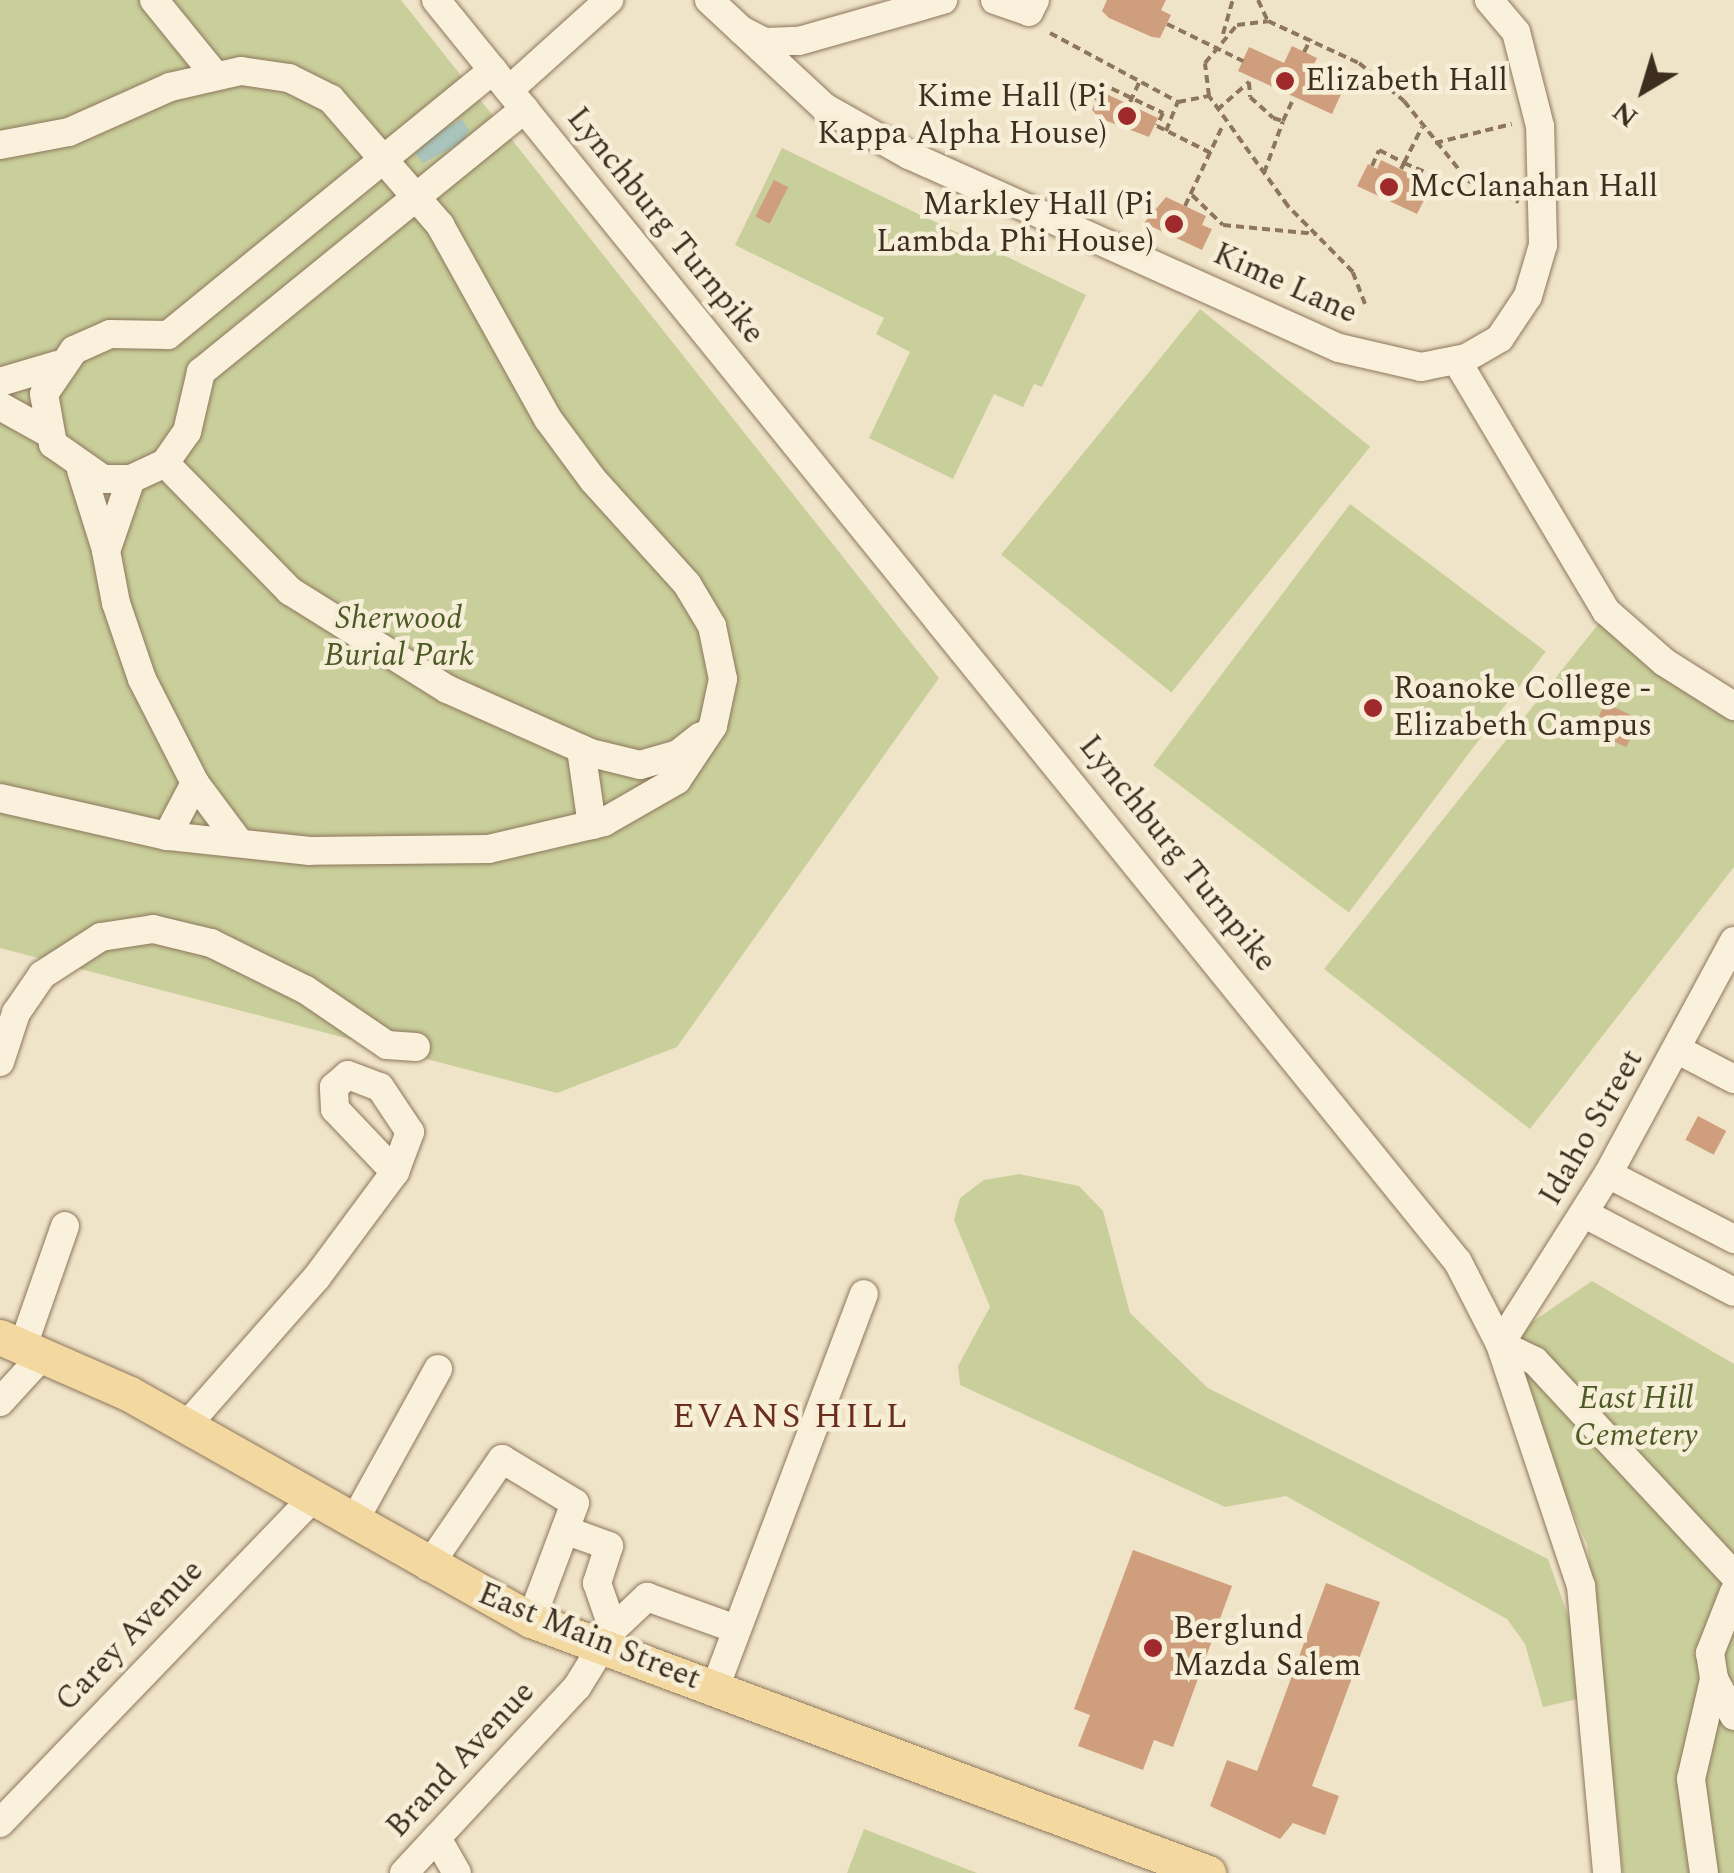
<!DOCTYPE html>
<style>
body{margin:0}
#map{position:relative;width:1734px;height:1873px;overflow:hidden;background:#f0e4c8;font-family:Spectral,serif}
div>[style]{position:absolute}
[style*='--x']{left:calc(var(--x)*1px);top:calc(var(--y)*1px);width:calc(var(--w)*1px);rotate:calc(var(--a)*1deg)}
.green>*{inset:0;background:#c9cf9b;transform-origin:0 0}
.water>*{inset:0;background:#a9c4bc}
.building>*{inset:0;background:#cf9f7d;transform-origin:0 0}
.path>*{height:4px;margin-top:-2px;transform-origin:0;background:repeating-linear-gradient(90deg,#8d765c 0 8px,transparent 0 13px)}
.roads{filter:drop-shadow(0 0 2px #8d765c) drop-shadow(0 0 2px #8d765c)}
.minor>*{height:28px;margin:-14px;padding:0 14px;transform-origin:14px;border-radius:14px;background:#faf1dc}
.major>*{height:35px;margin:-17.5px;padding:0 17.5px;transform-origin:17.5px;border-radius:17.5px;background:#f3d9a0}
.dots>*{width:28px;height:28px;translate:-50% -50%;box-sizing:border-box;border:5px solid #f7eed8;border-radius:50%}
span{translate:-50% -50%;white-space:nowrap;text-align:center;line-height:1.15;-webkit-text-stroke:9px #f7eed8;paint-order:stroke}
.poi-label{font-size:32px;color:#3d2e20}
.left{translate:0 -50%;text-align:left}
.right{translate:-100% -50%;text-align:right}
.street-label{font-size:32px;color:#3d2e20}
.park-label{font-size:32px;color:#4d5a26;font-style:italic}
.neighbourhood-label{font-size:35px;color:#6b2e1e;letter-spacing:2.5px}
.north{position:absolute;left:1594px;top:40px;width:100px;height:100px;-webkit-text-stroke:8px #f7eed8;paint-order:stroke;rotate:218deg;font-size:28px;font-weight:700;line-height:40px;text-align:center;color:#3d2e20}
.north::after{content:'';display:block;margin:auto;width:35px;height:45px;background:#3d2e20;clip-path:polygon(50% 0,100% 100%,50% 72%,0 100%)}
</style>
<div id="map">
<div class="green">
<div style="clip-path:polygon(0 0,401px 0,939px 678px,677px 1047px,557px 1093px,0 948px)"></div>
<div style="clip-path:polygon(782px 148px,1086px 295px,1042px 387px,1034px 384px,1023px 407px,994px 394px,953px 479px,869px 438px,910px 352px,876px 334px,884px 318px,735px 245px)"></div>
<div style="left:1200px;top:309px;width:219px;height:316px;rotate:39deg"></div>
<div style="left:1350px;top:504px;width:245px;height:327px;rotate:37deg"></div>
<div style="clip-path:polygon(1600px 622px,1734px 715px,1734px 867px,1530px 1129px,1324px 969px)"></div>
<div style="clip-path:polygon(1019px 1174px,1079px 1186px,1103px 1211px,1130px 1313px,1208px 1388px,1548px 1559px,1572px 1627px,1578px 1699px,1543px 1707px,1525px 1644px,1507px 1619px,1286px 1496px,1225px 1507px,960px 1385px,958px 1366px,990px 1307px,954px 1220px,960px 1198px,984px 1180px)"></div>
<div style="clip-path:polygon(1592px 1281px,1734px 1364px,1734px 1873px,1623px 1873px,1587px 1544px,1500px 1344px)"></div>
<div style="clip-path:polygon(864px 1829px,977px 1873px,847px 1873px)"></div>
</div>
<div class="water">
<div style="clip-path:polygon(462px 119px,469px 130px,464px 141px,423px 163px,416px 154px,422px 142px)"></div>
</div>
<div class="building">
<div style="clip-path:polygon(1107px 0,1166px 0,1161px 10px,1171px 15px,1160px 38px,1152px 37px,1109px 18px,1102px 11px)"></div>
<div style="clip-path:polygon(1292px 46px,1317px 58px,1309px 75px,1343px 90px,1332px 114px,1238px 71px,1249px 47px,1284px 63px)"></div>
<div style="clip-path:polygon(1100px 91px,1158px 118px,1149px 137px,1099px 118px,1092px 110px)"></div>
<div style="clip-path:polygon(1381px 160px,1423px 180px,1419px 189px,1428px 192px,1417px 214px,1357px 186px,1368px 164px,1377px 169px)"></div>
<div style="left:774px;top:180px;width:16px;height:41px;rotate:27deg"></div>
<div style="clip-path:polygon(1166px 197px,1206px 216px,1202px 225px,1212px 229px,1202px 250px,1144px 223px)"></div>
<div style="left:1605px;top:703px;width:38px;height:31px;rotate:25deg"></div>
<div style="left:1698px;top:1116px;width:32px;height:27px;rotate:28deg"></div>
<div style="clip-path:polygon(1133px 1550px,1232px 1586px,1173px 1747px,1154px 1740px,1143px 1770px,1078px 1746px,1090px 1715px,1074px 1709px)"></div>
<div style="clip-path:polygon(1326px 1583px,1380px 1602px,1312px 1786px,1339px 1796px,1325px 1835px,1293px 1823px,1280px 1839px,1210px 1806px,1227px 1760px,1257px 1771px)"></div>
</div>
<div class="path">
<div style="--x:1258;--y:0;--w:23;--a:65"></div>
<div style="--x:1167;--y:24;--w:85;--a:26"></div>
<div style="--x:1050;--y:33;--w:145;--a:28.3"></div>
<div style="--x:1223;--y:34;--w:35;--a:-74"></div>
<div style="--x:1304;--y:52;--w:15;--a:-62"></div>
<div style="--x:1096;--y:100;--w:17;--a:-77"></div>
<div style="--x:1100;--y:83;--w:70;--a:25.5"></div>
<div style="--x:1163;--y:113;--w:14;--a:115"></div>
<div style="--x:1130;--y:102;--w:23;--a:-65"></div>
<div style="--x:1217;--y:110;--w:43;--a:-41.2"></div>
<div style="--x:1249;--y:82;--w:15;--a:86"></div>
<div style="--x:1250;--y:97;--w:31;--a:42"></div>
<div style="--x:1273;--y:118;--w:10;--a:17"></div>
<div style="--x:1283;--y:121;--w:21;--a:-65"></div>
<div style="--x:1157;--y:126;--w:60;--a:26.6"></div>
<div style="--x:1166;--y:131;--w:31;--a:-68"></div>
<div style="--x:1178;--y:102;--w:32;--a:-11"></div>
<div style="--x:1435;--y:143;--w:79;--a:-13.9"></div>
<div style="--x:1372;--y:166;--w:17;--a:-66"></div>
<div style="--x:1379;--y:150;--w:28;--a:27"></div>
<div style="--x:1404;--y:163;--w:40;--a:-63.4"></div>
<div style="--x:1401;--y:169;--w:7;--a:-63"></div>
<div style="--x:1404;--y:163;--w:30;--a:23"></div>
<div style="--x:1432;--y:175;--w:17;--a:114"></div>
<div style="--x:1264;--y:173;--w:55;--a:-69.9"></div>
<div style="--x:1192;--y:195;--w:43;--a:44.1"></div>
<div style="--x:1223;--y:225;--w:94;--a:5.5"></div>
<div style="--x:1185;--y:206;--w:89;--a:-64.9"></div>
<div style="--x:1365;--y:304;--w:34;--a:-111"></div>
<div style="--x:1353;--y:272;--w:93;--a:-134.6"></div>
<div style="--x:1288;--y:206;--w:135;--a:-125.7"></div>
<div style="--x:1209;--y:96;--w:33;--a:-97"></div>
<div style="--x:1205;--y:63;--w:50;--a:-49.9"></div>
<div style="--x:1237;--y:25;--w:31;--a:-7"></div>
<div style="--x:1268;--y:21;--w:100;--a:24.8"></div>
<div style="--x:1359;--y:63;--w:59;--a:40.2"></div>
<div style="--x:1404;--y:101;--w:102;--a:51.3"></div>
<div style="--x:1468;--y:181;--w:55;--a:22.4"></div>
</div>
<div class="roads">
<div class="minor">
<div style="--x:154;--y:0;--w:97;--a:50.9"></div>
<div style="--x:436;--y:0;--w:1624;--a:51"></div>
<div style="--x:1458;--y:1262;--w:92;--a:62.9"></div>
<div style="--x:1500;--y:1344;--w:255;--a:71.5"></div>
<div style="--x:1581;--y:1586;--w:288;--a:84.8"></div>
<div style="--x:709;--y:0;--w:157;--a:42.9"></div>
<div style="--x:824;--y:107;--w:98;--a:29.5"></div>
<div style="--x:909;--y:155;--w:471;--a:24.2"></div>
<div style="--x:1339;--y:348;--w:84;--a:13"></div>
<div style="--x:1421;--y:367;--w:46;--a:-11.3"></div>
<div style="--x:1466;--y:358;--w:39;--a:-30"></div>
<div style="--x:1500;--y:338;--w:50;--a:-56.3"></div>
<div style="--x:1528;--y:296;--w:53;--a:-73.6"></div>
<div style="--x:1543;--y:245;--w:119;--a:-91.4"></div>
<div style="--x:1540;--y:126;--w:97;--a:-104.3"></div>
<div style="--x:1516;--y:32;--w:42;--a:-130.2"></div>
<div style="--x:995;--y:0;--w:36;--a:19"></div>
<div style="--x:1029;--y:12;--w:13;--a:-63"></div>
<div style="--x:741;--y:30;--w:27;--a:27"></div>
<div style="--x:765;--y:42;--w:34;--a:-2"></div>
<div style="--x:799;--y:41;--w:150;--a:-15.9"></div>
<div style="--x:493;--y:70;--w:419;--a:140.8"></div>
<div style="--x:168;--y:335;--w:58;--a:-179"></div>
<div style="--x:110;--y:334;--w:39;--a:156"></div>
<div style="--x:74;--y:350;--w:53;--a:124.3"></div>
<div style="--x:44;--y:394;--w:51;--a:79.8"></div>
<div style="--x:53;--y:444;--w:61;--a:35"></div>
<div style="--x:103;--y:479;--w:28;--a:0"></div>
<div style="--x:131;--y:479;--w:38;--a:-25"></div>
<div style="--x:165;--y:463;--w:38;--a:-55"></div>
<div style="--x:187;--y:432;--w:62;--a:-76.9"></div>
<div style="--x:201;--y:372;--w:417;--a:-39.1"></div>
<div style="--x:509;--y:90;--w:135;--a:-42"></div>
<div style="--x:0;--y:145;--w:70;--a:-10.7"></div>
<div style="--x:69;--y:132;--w:111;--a:-24"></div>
<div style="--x:170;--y:87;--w:73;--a:-12.7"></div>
<div style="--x:241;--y:71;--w:49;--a:8.3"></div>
<div style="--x:289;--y:78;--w:47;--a:26.6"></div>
<div style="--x:331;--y:99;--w:167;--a:49.1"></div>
<div style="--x:440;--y:225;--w:222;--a:60.9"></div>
<div style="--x:548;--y:419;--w:76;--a:53.6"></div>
<div style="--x:593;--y:480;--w:140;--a:47.9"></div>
<div style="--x:687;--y:584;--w:49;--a:59.2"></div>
<div style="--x:712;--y:626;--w:54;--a:78.3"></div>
<div style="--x:723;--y:679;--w:48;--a:102"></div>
<div style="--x:713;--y:726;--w:65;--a:123.7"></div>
<div style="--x:677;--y:780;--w:84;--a:150.1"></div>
<div style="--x:604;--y:822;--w:118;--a:166.8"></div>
<div style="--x:489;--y:849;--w:179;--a:179.4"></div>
<div style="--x:310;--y:851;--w:144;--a:-174"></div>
<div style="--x:167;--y:836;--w:171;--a:-167.2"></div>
<div style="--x:1457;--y:361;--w:291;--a:59.2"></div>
<div style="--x:1606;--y:611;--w:77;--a:41.3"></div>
<div style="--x:1664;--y:662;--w:83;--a:32.2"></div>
<div style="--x:0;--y:382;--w:59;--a:-16.6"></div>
<div style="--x:0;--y:406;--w:54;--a:29"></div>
<div style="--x:165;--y:463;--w:179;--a:45.7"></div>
<div style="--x:290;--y:591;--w:185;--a:32"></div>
<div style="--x:447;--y:689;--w:158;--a:24"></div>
<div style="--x:591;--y:753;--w:50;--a:13.8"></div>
<div style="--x:640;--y:765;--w:40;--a:-16"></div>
<div style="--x:678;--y:754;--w:29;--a:-38"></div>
<div style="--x:81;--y:470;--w:84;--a:72.6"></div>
<div style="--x:131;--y:479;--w:76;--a:109.1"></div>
<div style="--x:106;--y:551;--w:53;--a:79.1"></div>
<div style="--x:116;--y:603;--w:80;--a:71.1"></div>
<div style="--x:142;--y:679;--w:117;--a:63"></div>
<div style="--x:195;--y:783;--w:60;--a:117.8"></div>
<div style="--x:581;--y:749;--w:77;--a:81.8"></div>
<div style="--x:195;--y:783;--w:74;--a:53.3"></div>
<div style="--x:1734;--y:941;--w:265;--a:118.4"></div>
<div style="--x:1608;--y:1174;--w:201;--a:122.4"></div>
<div style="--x:1500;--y:1344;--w:39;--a:26"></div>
<div style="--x:1535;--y:1361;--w:292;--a:47.1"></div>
<div style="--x:1678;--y:1050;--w:63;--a:27.4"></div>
<div style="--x:0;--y:1062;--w:52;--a:-71.9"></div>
<div style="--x:16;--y:1013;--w:46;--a:-55.6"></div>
<div style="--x:42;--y:975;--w:70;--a:-32.8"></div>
<div style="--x:101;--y:937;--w:53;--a:-8.7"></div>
<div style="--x:153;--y:929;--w:60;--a:13.6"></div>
<div style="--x:211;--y:943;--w:106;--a:26.3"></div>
<div style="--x:306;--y:990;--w:98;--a:34.2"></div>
<div style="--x:387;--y:1045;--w:29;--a:4"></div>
<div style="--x:348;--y:1075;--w:34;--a:21"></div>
<div style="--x:380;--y:1087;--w:54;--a:56.3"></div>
<div style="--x:410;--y:1132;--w:43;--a:110.6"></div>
<div style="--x:395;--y:1172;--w:87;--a:-133.6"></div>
<div style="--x:335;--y:1109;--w:22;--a:-93"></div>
<div style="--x:334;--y:1087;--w:18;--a:-41"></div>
<div style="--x:1608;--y:1174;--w:142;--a:27.3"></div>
<div style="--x:1585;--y:1214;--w:168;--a:27.6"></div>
<div style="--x:23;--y:1346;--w:127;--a:-70.7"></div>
<div style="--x:0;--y:1402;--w:65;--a:-47.5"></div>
<div style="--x:187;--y:1425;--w:197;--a:-48.7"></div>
<div style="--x:317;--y:1277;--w:131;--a:-53.4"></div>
<div style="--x:353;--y:1523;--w:176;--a:-61.1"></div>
<div style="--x:565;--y:1530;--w:47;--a:20"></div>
<div style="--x:609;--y:1546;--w:39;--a:108"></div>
<div style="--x:597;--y:1583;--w:49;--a:70.8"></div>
<div style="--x:428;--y:1567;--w:131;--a:-55.6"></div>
<div style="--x:502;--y:1459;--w:85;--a:31.1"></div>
<div style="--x:575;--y:1503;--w:125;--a:110.6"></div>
<div style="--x:1734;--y:1592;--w:66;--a:111.5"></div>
<div style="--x:1710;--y:1653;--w:26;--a:81"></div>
<div style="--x:1714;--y:1679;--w:42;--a:61.6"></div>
<div style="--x:715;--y:1688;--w:421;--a:-69.3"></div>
<div style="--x:0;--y:1823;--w:451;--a:-46.1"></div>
<div style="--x:437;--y:1838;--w:40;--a:60.3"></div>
<div style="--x:404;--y:1873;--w:254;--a:-47.1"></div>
<div style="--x:577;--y:1687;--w:68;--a:-58.2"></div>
<div style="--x:613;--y:1629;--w:47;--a:-43.3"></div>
<div style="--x:647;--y:1597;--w:95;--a:19.8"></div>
<div style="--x:1704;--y:1873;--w:95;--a:-97.9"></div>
<div style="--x:1691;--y:1779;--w:103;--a:-77"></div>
</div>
<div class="major">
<div style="--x:0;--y:1337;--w:142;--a:23.7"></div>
<div style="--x:130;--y:1394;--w:460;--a:29.4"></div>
<div style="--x:531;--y:1620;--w:723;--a:20.49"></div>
</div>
</div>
<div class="dots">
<div style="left:1285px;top:81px;background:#9e2a2b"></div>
<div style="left:1127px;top:116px;background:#9e2a2b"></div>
<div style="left:1389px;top:187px;background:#9e2a2b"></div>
<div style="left:1174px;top:224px;background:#9e2a2b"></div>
<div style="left:1373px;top:708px;background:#9e2a2b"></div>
<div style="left:1153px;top:1648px;background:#9e2a2b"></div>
</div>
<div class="poi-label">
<span class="left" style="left:1305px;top:81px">Elizabeth Hall</span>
<span class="right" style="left:1107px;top:116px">Kime Hall (Pi<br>Kappa Alpha House)</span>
<span class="left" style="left:1409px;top:187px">McClanahan Hall</span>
<span class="right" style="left:1154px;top:224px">Markley Hall (Pi<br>Lambda Phi House)</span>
<span class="left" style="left:1393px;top:708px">Roanoke College -<br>Elizabeth Campus</span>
<span class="left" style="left:1173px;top:1648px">Berglund<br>Mazda Salem</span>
</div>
<div class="street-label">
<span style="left:665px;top:226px;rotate:51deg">Lynchburg Turnpike</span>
<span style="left:1285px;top:284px;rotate:24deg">Kime Lane</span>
<span style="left:1177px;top:854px;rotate:51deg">Lynchburg Turnpike</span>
<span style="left:1592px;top:1128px;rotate:-60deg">Idaho Street</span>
<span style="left:130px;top:1636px;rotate:-46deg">Carey Avenue</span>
<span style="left:589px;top:1637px;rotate:22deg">East Main Street</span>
<span style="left:461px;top:1760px;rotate:-47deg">Brand Avenue</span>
</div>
<div class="park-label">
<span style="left:399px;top:638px">Sherwood<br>Burial Park</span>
<span style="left:1636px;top:1418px">East Hill<br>Cemetery</span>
</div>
<div class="neighbourhood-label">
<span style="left:791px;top:1417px">EVANS HILL</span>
</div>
<div class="north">N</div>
</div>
